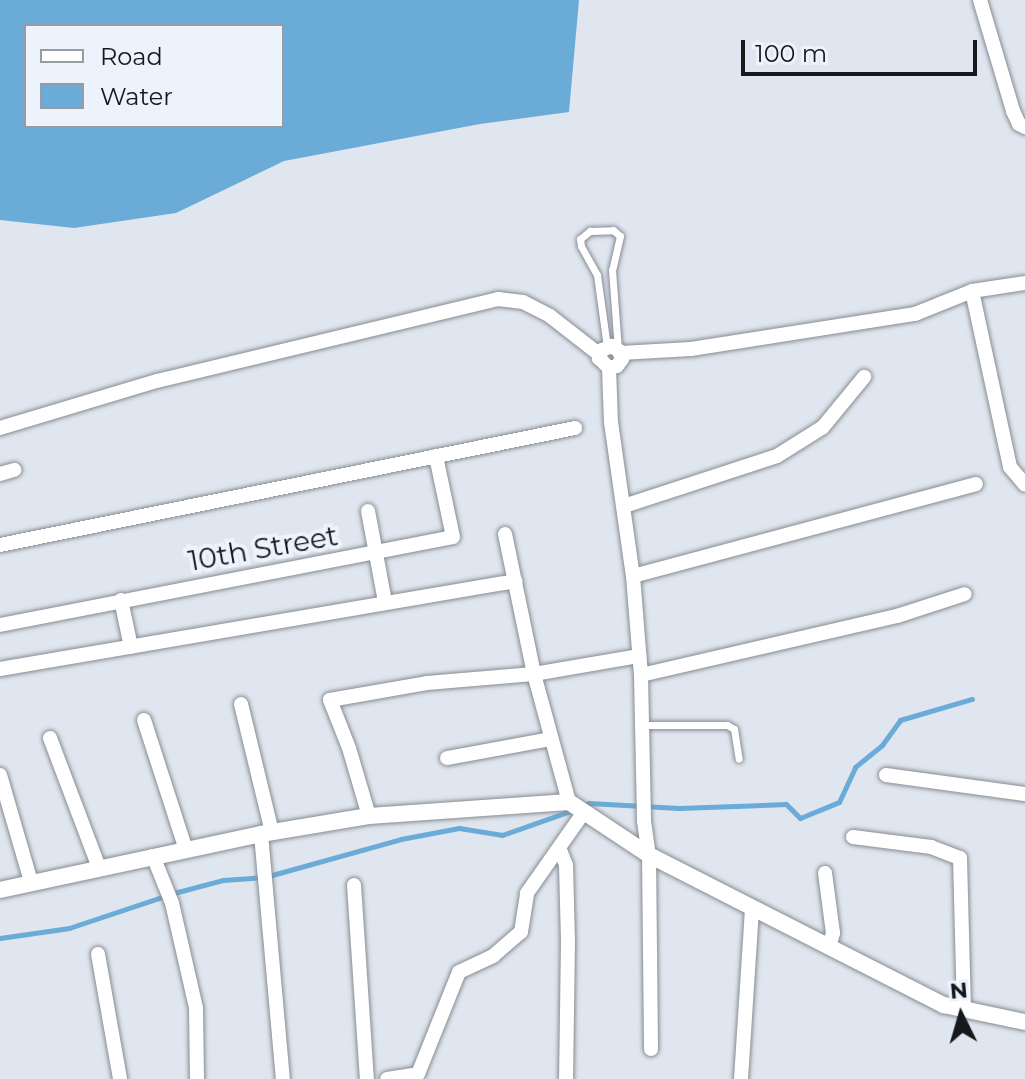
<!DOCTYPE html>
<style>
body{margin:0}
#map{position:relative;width:1025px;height:1079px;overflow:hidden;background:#e0e6ef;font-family:Montserrat,sans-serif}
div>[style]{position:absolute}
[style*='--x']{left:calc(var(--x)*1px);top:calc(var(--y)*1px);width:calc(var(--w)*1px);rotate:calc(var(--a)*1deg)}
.water>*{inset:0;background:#6aacd7}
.stream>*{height:5px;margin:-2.5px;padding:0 2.5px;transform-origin:2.5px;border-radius:2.5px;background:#6aacd7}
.roads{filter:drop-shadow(0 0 2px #868c93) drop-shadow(0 0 2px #868c93)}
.service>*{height:7px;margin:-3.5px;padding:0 3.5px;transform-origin:3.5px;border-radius:3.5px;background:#fff}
.minor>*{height:14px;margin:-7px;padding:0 7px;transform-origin:7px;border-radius:7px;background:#fff}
.tertiary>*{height:16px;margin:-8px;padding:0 8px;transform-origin:8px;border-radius:8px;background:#fff}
span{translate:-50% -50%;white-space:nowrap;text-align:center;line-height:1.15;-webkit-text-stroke:8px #edf3fc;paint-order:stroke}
.street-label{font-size:28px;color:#16181b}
.legend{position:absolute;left:24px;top:24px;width:260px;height:104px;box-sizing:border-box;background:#edf3fc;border:2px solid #979ba2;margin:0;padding:10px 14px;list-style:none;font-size:24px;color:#16181b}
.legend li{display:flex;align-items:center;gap:16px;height:40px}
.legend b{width:40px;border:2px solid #979ba2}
.north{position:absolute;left:921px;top:975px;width:80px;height:80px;-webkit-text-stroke:6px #edf3fc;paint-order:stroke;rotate:355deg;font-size:22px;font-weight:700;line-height:32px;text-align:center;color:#16181b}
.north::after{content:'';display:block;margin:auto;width:28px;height:36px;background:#16181b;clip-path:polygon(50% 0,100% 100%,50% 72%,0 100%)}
.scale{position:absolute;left:741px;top:40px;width:236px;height:36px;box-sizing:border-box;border:4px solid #16181b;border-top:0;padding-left:10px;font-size:24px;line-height:28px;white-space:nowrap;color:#16181b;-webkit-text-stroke:6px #edf3fc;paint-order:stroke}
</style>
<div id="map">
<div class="water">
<div style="clip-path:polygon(evenodd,0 0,579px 0,569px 112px,480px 124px,284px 161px,176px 213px,74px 228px,0 220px,0 0,26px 26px,282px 26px,282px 126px,26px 126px,26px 26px)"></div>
</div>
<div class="stream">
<div style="--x:582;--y:806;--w:8;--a:-23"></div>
<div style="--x:589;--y:803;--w:90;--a:3.2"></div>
<div style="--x:679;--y:808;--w:107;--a:-2.1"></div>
<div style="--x:786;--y:804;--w:20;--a:45"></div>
<div style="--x:800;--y:818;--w:42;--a:-22.3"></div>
<div style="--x:839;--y:802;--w:38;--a:-65"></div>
<div style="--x:855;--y:767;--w:35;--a:-39"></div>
<div style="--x:882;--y:745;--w:31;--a:-54"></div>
<div style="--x:900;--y:720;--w:75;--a:-16.3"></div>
<div style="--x:0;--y:938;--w:70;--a:-8.2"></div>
<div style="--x:69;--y:928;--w:111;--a:-18.4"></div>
<div style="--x:174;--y:893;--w:51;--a:-14.9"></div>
<div style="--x:223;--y:880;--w:42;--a:-4.1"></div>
<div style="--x:265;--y:877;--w:141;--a:-15.6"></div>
<div style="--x:401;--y:839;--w:59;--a:-10.7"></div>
<div style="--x:459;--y:828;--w:44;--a:9.2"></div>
<div style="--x:502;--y:835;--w:75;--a:-19.4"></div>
</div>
<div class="roads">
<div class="service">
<div style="--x:607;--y:347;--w:73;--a:-97.9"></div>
<div style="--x:597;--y:275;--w:33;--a:-119"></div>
<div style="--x:581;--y:246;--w:7;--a:-98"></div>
<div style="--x:580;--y:239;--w:13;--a:-39"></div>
<div style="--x:590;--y:231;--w:23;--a:-2"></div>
<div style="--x:613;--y:230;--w:9;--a:41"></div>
<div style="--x:620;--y:236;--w:35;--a:103"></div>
<div style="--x:612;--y:270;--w:79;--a:85.7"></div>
<div style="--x:642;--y:725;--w:85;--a:0"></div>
<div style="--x:727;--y:725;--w:8;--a:30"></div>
<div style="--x:734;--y:729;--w:30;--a:81"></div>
</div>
<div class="minor">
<div style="--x:980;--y:0;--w:116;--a:73.4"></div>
<div style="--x:1013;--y:111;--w:14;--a:65"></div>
<div style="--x:1019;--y:124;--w:7;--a:27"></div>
<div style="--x:972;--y:291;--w:180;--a:77.8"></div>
<div style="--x:1010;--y:467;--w:23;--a:50"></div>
<div style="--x:621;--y:353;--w:70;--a:-3.3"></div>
<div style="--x:691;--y:349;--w:227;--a:-8.9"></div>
<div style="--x:915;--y:314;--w:61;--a:-22"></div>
<div style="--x:972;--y:291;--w:54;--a:-8.6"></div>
<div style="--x:609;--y:368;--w:8;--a:-14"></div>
<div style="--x:617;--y:366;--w:9;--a:-54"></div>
<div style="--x:622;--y:359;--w:9;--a:-111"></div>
<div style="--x:619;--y:351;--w:9;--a:-144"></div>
<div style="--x:612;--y:346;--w:11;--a:158"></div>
<div style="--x:602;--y:350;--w:9;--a:111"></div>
<div style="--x:599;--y:358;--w:14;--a:45"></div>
<div style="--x:609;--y:368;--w:54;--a:87.9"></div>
<div style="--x:611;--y:422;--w:156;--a:81.9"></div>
<div style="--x:633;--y:576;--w:99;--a:85.4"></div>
<div style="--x:641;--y:675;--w:146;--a:88.8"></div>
<div style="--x:644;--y:821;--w:34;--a:82"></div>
<div style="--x:649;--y:855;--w:194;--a:89.4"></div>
<div style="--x:0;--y:428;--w:164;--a:-16.7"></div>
<div style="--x:157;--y:381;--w:351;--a:-13.5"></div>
<div style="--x:498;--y:299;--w:25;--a:7"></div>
<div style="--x:523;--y:302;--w:30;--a:27"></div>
<div style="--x:550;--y:316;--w:63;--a:38"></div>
<div style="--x:0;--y:474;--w:15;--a:-16"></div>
<div style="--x:624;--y:506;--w:161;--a:-18.1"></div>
<div style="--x:777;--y:456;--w:54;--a:-32.2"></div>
<div style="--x:823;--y:427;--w:65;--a:-50.6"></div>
<div style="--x:368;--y:511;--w:93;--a:79.4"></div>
<div style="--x:505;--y:534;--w:143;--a:78.3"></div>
<div style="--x:534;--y:674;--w:133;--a:74.7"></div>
<div style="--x:0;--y:545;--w:587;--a:-11.5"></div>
<div style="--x:633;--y:576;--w:355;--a:-15"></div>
<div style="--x:121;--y:600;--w:48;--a:78"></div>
<div style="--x:0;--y:625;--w:461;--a:-11"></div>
<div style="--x:453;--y:537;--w:83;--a:-101.9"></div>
<div style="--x:0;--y:669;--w:523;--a:-9.68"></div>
<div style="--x:641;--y:675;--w:263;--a:-13"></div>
<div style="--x:897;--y:616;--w:71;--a:-17.9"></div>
<div style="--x:241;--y:704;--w:132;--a:76.4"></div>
<div style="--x:144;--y:720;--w:137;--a:72.1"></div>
<div style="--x:50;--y:738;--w:139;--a:69.3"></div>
<div style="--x:447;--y:758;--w:106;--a:-10.4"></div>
<div style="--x:0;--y:775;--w:111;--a:73.8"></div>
<div style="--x:886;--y:775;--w:140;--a:7.8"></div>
<div style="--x:369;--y:816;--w:71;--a:-106.4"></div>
<div style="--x:349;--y:748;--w:52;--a:-111.6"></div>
<div style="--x:330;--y:700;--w:98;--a:-9.9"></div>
<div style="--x:427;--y:683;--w:107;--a:-4.8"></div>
<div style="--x:534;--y:674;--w:107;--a:-9.7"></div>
<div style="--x:261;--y:834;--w:246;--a:84.9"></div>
<div style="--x:853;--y:837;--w:79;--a:7.3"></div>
<div style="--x:931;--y:847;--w:31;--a:21"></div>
<div style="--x:960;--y:858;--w:151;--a:88.5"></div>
<div style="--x:560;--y:850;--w:16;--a:68"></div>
<div style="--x:566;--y:865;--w:75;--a:88.5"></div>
<div style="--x:568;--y:940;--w:139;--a:90.8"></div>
<div style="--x:153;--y:856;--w:51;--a:68"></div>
<div style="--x:172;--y:903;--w:108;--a:77.1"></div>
<div style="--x:196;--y:1008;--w:71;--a:89.2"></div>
<div style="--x:825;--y:873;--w:61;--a:82.4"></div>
<div style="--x:833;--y:933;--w:15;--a:106"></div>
<div style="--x:354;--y:885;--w:194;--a:86.2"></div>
<div style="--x:98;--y:954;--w:127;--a:80"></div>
<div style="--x:387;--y:1079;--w:31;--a:-9"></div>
<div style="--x:418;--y:1074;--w:110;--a:-68.1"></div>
<div style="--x:459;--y:972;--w:38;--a:-25"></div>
<div style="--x:493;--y:956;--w:37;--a:-41"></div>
<div style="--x:521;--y:932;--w:39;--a:-81"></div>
<div style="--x:527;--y:893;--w:99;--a:-54.9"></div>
<div style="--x:741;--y:1079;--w:172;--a:-86.3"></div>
</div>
<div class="tertiary">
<div style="--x:0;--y:890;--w:267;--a:-12.1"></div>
<div style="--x:261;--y:834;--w:109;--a:-9.5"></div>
<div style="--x:369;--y:816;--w:200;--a:-4"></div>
<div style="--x:569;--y:802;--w:96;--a:33.5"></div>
<div style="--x:649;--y:855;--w:331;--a:27"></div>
<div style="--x:944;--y:1005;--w:83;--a:11.9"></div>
</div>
</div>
<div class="street-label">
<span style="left:263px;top:548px;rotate:-10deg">10th Street</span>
</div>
<ul class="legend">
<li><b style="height:10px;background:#fff"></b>Road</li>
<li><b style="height:22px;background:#6aacd7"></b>Water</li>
</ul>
<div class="north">N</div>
<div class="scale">100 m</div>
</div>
